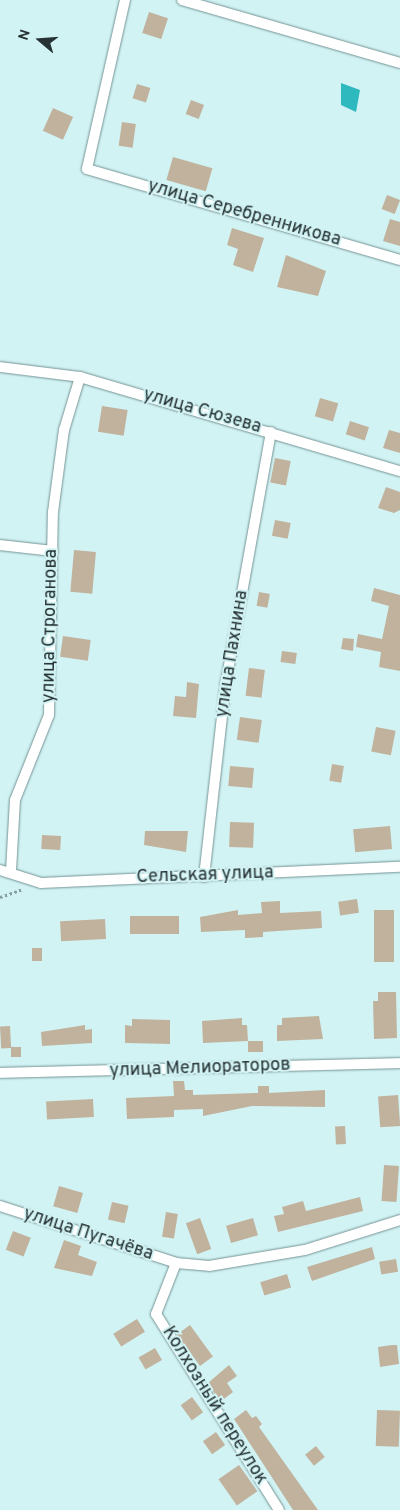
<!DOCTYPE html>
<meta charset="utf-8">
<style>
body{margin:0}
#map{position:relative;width:400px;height:1510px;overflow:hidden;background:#d2f3f4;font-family:Overpass,sans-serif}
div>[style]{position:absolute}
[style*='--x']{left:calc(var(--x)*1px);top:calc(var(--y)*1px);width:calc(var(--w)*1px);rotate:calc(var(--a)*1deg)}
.water>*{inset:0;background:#2eb9bf}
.building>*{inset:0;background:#c1b29d;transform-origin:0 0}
.path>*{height:2.5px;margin-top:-1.25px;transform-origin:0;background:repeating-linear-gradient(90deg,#879fa0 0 2.5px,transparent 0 5px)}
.roads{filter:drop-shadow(0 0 1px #759394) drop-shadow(0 0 1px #759394)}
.minor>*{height:10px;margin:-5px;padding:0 5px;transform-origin:5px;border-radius:5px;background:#fff}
span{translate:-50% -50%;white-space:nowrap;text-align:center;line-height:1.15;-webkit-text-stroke:4px #d2f3f4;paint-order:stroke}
.street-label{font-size:18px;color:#263233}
.north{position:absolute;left:15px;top:15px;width:50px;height:50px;-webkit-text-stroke:4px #d2f3f4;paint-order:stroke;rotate:288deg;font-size:14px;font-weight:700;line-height:20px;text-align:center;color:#263233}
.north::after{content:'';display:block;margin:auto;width:18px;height:22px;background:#263233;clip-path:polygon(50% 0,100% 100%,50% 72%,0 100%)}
</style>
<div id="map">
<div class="water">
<div style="clip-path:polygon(341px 83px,360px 90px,356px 112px,341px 105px)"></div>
</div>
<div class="building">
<div style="left:149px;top:12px;width:20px;height:22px;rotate:18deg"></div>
<div style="left:137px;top:84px;width:14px;height:15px;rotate:17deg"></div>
<div style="left:191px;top:100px;width:14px;height:15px;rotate:21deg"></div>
<div style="left:53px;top:108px;width:22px;height:25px;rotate:24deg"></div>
<div style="left:122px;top:122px;width:14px;height:24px;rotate:8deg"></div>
<div style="left:173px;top:157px;width:41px;height:24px;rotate:16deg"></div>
<div style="left:387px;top:195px;width:14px;height:15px;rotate:21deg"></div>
<div style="clip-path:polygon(390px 219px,400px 222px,400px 246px,383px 241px)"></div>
<div style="clip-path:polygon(232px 228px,264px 238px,253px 272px,233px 265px,238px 249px,227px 245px)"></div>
<div style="clip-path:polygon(286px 255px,326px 271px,318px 296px,277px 287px)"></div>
<div style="left:320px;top:398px;width:19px;height:19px;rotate:16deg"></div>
<div style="left:102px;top:406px;width:26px;height:26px;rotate:9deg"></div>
<div style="left:350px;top:421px;width:20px;height:14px;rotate:18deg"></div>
<div style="clip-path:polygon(389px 430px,400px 433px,400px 453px,383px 448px)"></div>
<div style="left:275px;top:458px;width:16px;height:25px;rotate:11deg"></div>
<div style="clip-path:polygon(386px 487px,400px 492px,400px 510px,394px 513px,378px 508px)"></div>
<div style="left:275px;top:520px;width:16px;height:16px;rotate:11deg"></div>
<div style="left:74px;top:550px;width:22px;height:42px;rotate:5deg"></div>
<div style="clip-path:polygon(374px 588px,400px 595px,400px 671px,379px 667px,381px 652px,356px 647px,358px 634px,382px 639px,389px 606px,371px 601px)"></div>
<div style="left:259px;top:592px;width:11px;height:14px;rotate:10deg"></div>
<div style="left:63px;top:636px;width:28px;height:21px;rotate:8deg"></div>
<div style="clip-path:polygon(343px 638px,354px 639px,353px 651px,341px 649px)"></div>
<div style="left:282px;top:651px;width:15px;height:11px;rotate:8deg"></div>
<div style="left:249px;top:668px;width:16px;height:28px;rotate:7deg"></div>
<div style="clip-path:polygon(187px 682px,199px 684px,196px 718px,173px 716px,175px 696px,186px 697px)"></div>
<div style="left:240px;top:717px;width:22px;height:23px;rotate:8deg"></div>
<div style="left:376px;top:727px;width:20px;height:25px;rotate:11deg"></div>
<div style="left:332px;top:764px;width:12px;height:17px;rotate:9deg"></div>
<div style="left:230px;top:766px;width:24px;height:20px;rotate:5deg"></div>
<div style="left:230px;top:822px;width:24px;height:25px;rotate:2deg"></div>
<div style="left:390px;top:826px;width:23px;height:37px;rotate:85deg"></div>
<div style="clip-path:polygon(145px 831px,188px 831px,186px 852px,144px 845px)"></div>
<div style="left:42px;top:835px;width:19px;height:14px;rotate:3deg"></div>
<div style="left:357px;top:899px;width:14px;height:19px;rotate:82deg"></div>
<div style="clip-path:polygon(280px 901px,280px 913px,321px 911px,322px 928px,263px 932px,263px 937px,245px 938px,245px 930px,201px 932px,200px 917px,238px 910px,238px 915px,262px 913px,261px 902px)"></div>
<div style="left:374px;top:910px;width:20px;height:52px"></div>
<div style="left:179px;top:916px;width:18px;height:49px;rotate:90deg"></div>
<div style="left:105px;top:919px;width:20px;height:45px;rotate:87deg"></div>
<div style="left:42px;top:948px;width:13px;height:10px;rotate:90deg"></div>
<div style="clip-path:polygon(378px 992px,396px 992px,397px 1038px,374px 1039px,373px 1001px,378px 1001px)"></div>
<div style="clip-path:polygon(319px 1016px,323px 1039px,277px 1041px,277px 1025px,282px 1025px,282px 1018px)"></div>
<div style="clip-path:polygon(242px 1018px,242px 1025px,247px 1025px,248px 1041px,203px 1043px,202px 1021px)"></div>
<div style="clip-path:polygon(132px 1019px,170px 1020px,170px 1044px,125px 1043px,125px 1025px,132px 1026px)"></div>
<div style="clip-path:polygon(85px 1025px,85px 1030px,92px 1029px,92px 1043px,42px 1046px,41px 1032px)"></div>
<div style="left:10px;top:1026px;width:22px;height:10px;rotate:87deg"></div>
<div style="left:248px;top:1041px;width:15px;height:11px"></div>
<div style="left:21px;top:1047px;width:10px;height:10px;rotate:90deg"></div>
<div style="clip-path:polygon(173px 1081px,184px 1081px,185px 1090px,193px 1090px,193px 1095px,258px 1093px,258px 1086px,269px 1086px,269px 1093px,325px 1090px,325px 1107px,252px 1106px,203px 1116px,203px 1109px,174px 1110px,174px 1117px,127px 1119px,126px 1098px,174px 1096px)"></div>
<div style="left:398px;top:1095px;width:31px;height:20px;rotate:86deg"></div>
<div style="left:93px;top:1099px;width:18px;height:47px;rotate:87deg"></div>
<div style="left:345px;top:1126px;width:18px;height:10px;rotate:87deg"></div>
<div style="left:384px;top:1165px;width:15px;height:36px;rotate:4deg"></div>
<div style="left:59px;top:1186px;width:25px;height:21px;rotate:16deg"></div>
<div style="clip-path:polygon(360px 1197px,363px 1211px,278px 1232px,274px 1216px,284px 1214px,282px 1207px,303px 1201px,306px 1211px)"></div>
<div style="left:112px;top:1202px;width:17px;height:18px;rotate:13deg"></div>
<div style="left:166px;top:1212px;width:12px;height:25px;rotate:9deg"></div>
<div style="left:200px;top:1218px;width:33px;height:15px;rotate:70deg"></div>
<div style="left:253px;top:1218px;width:18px;height:28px;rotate:74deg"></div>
<div style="left:13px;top:1231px;width:19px;height:20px;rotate:21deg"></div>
<div style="clip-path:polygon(64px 1240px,81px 1246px,78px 1255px,97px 1262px,92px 1276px,54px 1268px)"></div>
<div style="clip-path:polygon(372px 1247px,375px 1259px,312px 1281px,307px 1267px)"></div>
<div style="left:396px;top:1259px;width:13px;height:17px;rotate:81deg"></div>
<div style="left:287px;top:1274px;width:14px;height:28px;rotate:73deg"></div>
<div style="left:137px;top:1319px;width:15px;height:28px;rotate:58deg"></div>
<div style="left:190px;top:1325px;width:39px;height:16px;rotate:54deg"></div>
<div style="clip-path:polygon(392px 1345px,397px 1345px,399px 1364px,380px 1367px,378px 1347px)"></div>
<div style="left:155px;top:1348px;width:14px;height:19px;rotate:60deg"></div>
<div style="clip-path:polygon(229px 1365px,237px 1376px,227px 1383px,233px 1392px,220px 1402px,208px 1383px)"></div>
<div style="left:192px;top:1397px;width:19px;height:14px;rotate:54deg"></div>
<div style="clip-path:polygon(246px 1410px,252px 1418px,256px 1416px,262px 1424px,259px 1427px,318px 1510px,293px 1510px,234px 1419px)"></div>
<div style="left:377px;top:1410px;width:23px;height:36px;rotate:2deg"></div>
<div style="left:216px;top:1432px;width:16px;height:16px;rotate:55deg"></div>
<div style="left:316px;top:1446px;width:14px;height:14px;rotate:51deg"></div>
<div style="left:239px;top:1465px;width:32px;height:25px;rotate:55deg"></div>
</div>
<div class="path">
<div style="--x:0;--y:897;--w:24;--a:-19"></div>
</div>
<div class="roads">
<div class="minor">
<div style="--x:125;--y:0;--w:173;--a:102.7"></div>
<div style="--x:87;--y:169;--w:326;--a:16.2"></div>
<div style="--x:182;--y:0;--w:227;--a:16.1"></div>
<div style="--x:0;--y:367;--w:81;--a:7.1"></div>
<div style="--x:80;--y:377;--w:334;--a:16.4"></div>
<div style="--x:0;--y:545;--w:53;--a:6.5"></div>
<div style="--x:0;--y:870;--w:43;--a:17.6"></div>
<div style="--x:41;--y:883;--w:359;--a:-2.6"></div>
<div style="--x:11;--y:871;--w:71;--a:-86.8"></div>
<div style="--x:15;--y:800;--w:92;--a:-68.2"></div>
<div style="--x:49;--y:715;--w:203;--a:-88.9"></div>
<div style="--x:53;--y:512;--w:83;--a:-82.4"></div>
<div style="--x:64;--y:430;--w:55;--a:-73.2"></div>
<div style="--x:204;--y:877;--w:196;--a:-83.6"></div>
<div style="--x:226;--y:682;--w:254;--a:-79.8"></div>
<div style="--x:0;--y:1073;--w:400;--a:-1.4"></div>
<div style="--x:0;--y:1206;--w:185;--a:17.9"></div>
<div style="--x:176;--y:1263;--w:33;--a:5"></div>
<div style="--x:209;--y:1266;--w:97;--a:-9.5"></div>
<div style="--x:305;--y:1250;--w:100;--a:-17.5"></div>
<div style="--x:176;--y:1263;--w:55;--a:111.4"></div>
<div style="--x:156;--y:1314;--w:231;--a:57.9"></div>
</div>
</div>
<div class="street-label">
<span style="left:244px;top:214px;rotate:16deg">улица Серебренникова</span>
<span style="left:202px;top:412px;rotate:16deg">улица Сюзева</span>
<span style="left:51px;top:626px;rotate:-89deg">улица Строганова</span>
<span style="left:233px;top:654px;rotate:-81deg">улица Пахнина</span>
<span style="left:205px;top:876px;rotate:-2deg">Сельская улица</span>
<span style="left:200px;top:1069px;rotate:-2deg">улица Мелиораторов</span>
<span style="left:88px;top:1235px;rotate:18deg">улица Пугачёва</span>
<span style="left:214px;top:1406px;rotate:58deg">Колхозный переулок</span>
</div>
<div class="north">N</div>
</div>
